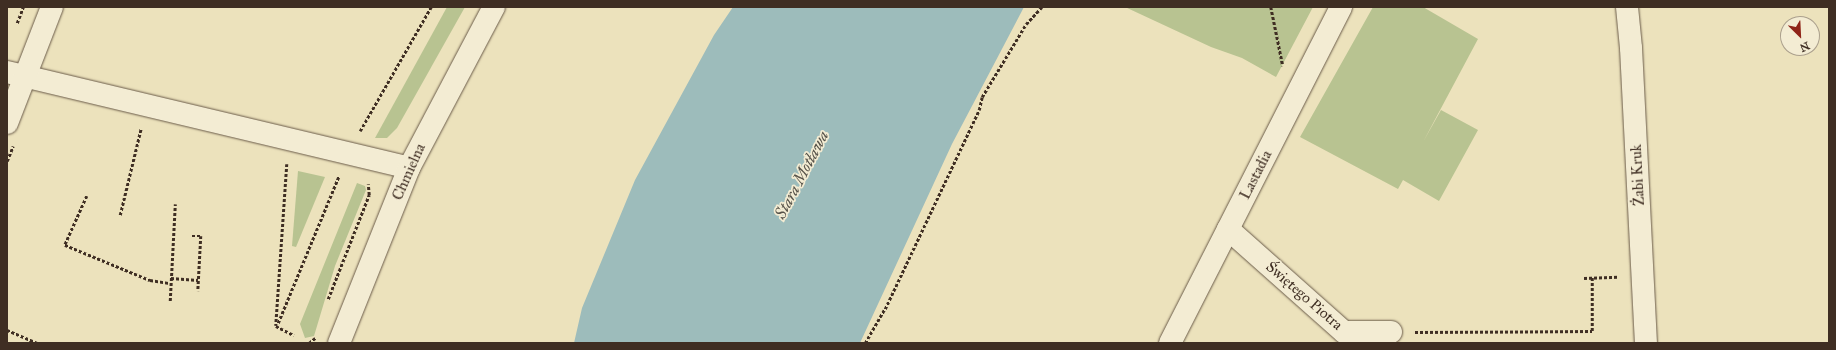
<!DOCTYPE html>
<meta charset="utf-8">
<style>
body{margin:0}
#map{position:relative;width:1836px;height:350px;overflow:hidden;background:#ece2bc;font-family:"IM FELL Great Primer",serif}
div>[style]{position:absolute}
[style*='--x']{left:calc(var(--x)*1px);top:calc(var(--y)*1px);width:calc(var(--w)*1px);rotate:calc(var(--a)*1deg)}
.green>*{inset:0;background:#b8c391}
.water>*{inset:0;background:#9dbcbb}
.path>*{height:2.5px;margin-top:-1.25px;transform-origin:0;background:repeating-linear-gradient(90deg,#3f2e23 0 3px,transparent 0 5px)}
.roads{filter:drop-shadow(0 0 1px #6a5b49) drop-shadow(0 0 1px #6a5b49)}
.minor>*{height:22px;margin:-11px;padding:0 11px;transform-origin:11px;border-radius:11px;background:#f3ecd3}
span{translate:-50% -50%;white-space:nowrap;text-align:center;line-height:1.15;-webkit-text-stroke:3.5px #f3ecd3;paint-order:stroke}
.street-label{font-size:15px;color:#3f2e23}
.water-label{font-size:16px;color:#565249;font-style:italic}
.frame{position:absolute;inset:0;border:8px solid #3f2e23;pointer-events:none}
.north{position:absolute;left:1780px;top:16px;width:40px;height:40px;box-sizing:border-box;background:#f3ecd3;border:1px solid #aba08d;border-radius:50%;rotate:156deg;font-size:11px;font-weight:700;line-height:16px;text-align:center;color:#3f2e23}
.north::after{content:'';display:block;margin:auto;width:14px;height:18px;background:#8f2418;clip-path:polygon(50% 0,100% 100%,50% 72%,0 100%)}
</style>
<div id="map">
<div class="green">
<div style="clip-path:polygon(447px 7px,465px 7px,397px 128px,387px 138px,375px 138px)"></div>
<div style="clip-path:polygon(1125px 7px,1313px 7px,1276px 77px,1242px 58px,1211px 47px)"></div>
<div style="clip-path:polygon(1373px 7px,1423px 7px,1478px 39px,1423px 142px,1441px 110px,1478px 130px,1439px 201px,1403px 180px,1398px 189px,1300px 137px)"></div>
<div style="clip-path:polygon(298px 171px,325px 177px,296px 247px,292px 246px)"></div>
<div style="clip-path:polygon(357px 183px,365px 186px,366px 190px,335px 266px,314px 336px,305px 338px,300px 324px)"></div>
</div>
<div class="water">
<div style="clip-path:polygon(733px 7px,1024px 7px,952px 144px,860px 343px,574px 343px,582px 308px,635px 180px,714px 35px)"></div>
</div>
<div class="path">
<div style="--x:1271;--y:7;--w:60;--a:78.5"></div>
<div style="--x:17;--y:23;--w:17;--a:-69"></div>
<div style="--x:360;--y:131;--w:143;--a:-60.2"></div>
<div style="--x:7;--y:161;--w:16;--a:-68"></div>
<div style="--x:287;--y:164;--w:162;--a:93.9"></div>
<div style="--x:276;--y:326;--w:20;--a:27"></div>
<div style="--x:87;--y:196;--w:54;--a:114.2"></div>
<div style="--x:65;--y:245;--w:92;--a:22.4"></div>
<div style="--x:150;--y:280;--w:20;--a:9"></div>
<div style="--x:120;--y:215;--w:89;--a:-76.4"></div>
<div style="--x:192;--y:236;--w:9;--a:0"></div>
<div style="--x:201;--y:236;--w:55;--a:93.1"></div>
<div style="--x:171;--y:278;--w:27;--a:4"></div>
<div style="--x:1584;--y:278;--w:34;--a:-2"></div>
<div style="--x:328;--y:299;--w:112;--a:-68.5"></div>
<div style="--x:369;--y:195;--w:11;--a:-95"></div>
<div style="--x:170;--y:301;--w:97;--a:-87"></div>
<div style="--x:278;--y:323;--w:159;--a:-67.5"></div>
<div style="--x:7;--y:330;--w:34;--a:23"></div>
<div style="--x:1415;--y:332;--w:177;--a:-0.3"></div>
<div style="--x:1592;--y:331;--w:54;--a:-90"></div>
<div style="--x:309;--y:343;--w:8;--a:-40"></div>
<div style="--x:865;--y:343;--w:39;--a:-60"></div>
<div style="--x:885;--y:309;--w:220;--a:-64.7"></div>
<div style="--x:979;--y:110;--w:13;--a:-77"></div>
<div style="--x:982;--y:97;--w:85;--a:-58.9"></div>
<div style="--x:1026;--y:24;--w:23;--a:-47"></div>
</div>
<div class="roads">
<div class="minor">
<div style="--x:1627;--y:7;--w:41;--a:84.4"></div>
<div style="--x:1631;--y:48;--w:295;--a:87.1"></div>
<div style="--x:7;--y:72;--w:413;--a:13.4"></div>
<div style="--x:7;--y:123;--w:124;--a:-68.8"></div>
<div style="--x:1228;--y:229;--w:155;--a:41.6"></div>
<div style="--x:1344;--y:332;--w:47;--a:0"></div>
<div style="--x:339;--y:343;--w:188;--a:-68.2"></div>
<div style="--x:409;--y:168;--w:182;--a:-62.2"></div>
<div style="--x:1170;--y:343;--w:377;--a:-63"></div>
</div>
</div>
<div class="street-label">
<span style="left:409px;top:172px;rotate:-66deg">Chmielna</span>
<span style="left:1256px;top:175px;rotate:-63deg">Lastadia</span>
<span style="left:1638px;top:175px;rotate:-93deg">Żabi Kruk</span>
<span style="left:1304px;top:296px;rotate:41deg">Świętego Piotra</span>
</div>
<div class="water-label">
<span style="left:802px;top:175px;rotate:-62deg">Stara Motława</span>
</div>
<div class="frame"></div>
<div class="north">N</div>
</div>
